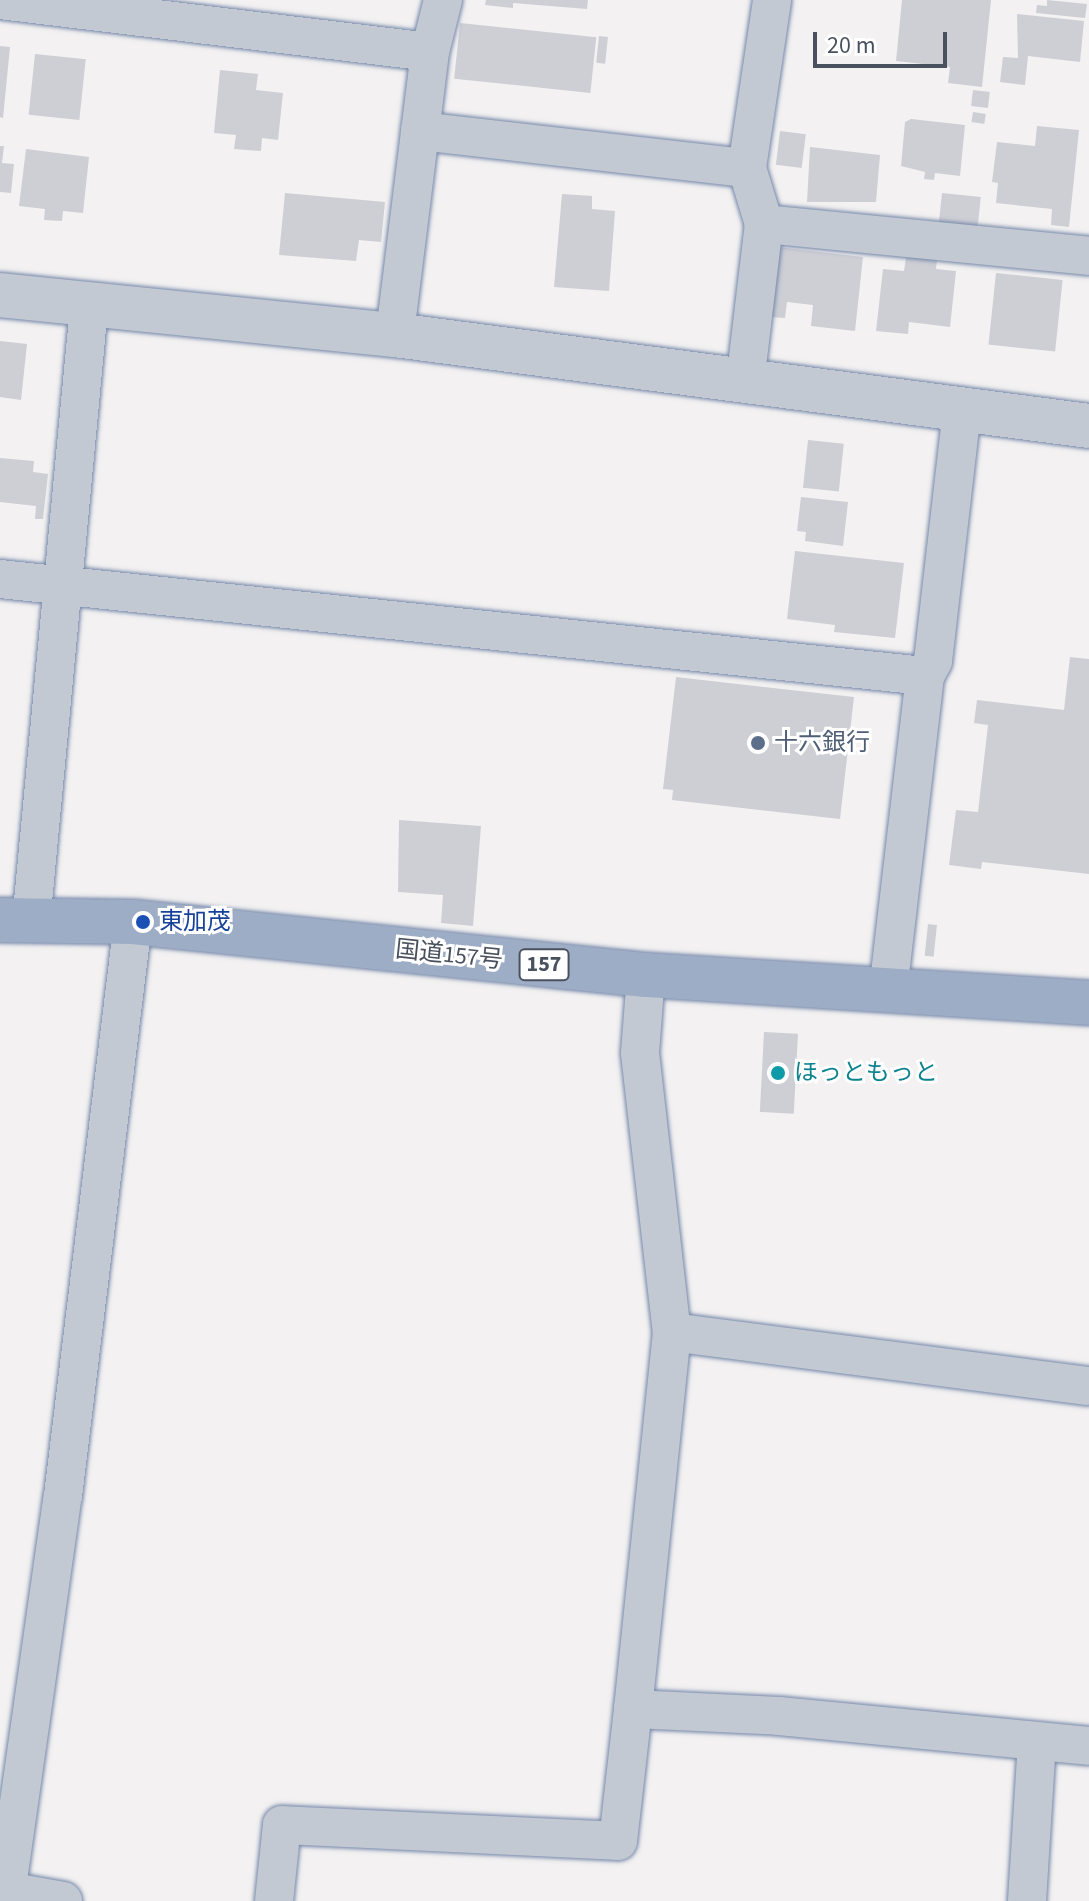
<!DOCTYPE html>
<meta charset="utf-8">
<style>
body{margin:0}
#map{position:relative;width:1089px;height:1901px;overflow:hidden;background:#f3f1f1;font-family:"Source Sans 3","Noto Sans JP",sans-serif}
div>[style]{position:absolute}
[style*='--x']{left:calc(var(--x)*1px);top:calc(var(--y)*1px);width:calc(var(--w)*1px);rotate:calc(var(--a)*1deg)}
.building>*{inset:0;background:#cecfd5;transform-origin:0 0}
.roads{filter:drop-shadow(0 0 2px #7588aa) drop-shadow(0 0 2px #7588aa)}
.minor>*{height:38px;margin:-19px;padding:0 19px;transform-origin:19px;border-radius:19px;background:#c2c9d2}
.tertiary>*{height:44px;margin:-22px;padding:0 22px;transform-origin:22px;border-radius:22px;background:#c2c9d2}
.trunk>*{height:44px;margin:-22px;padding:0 22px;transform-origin:22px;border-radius:22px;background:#9eadc6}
.dots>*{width:22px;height:22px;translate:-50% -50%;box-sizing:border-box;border:4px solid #fff;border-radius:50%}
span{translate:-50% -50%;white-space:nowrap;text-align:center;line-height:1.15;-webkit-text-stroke:6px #fff;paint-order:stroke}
.shield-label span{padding:2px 6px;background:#fff;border:2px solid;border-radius:6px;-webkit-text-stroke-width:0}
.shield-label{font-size:22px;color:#49515e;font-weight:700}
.service-label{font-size:24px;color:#4e5e75}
.left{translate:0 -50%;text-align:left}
.transit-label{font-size:24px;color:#164399}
.street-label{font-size:24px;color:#49515e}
.culture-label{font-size:24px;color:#0d838f}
.scale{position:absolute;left:813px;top:32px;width:134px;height:36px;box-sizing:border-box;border:4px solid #49515e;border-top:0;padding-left:10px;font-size:24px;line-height:28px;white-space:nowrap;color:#49515e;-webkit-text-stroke:6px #fff;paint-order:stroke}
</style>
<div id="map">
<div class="building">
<div style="clip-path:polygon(486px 0,588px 0,587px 9px,513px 3px,513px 8px,485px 5px)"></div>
<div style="clip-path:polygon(902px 0,991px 0,982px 87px,948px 83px,950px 67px,896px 61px)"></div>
<div style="clip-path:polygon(1047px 0,1087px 4px,1085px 18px,1036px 13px,1037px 5px,1047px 6px)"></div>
<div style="clip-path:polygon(1017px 14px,1084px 21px,1080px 62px,1028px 56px,1025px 85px,1000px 82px,1003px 57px,1018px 58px)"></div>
<div style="left:460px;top:23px;width:137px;height:56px;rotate:6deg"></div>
<div style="left:599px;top:36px;width:9px;height:27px;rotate:6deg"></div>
<div style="clip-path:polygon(0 46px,10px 47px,3px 118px,0 117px)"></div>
<div style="left:35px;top:54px;width:51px;height:61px;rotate:6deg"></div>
<div style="clip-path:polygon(220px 70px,258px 74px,256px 90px,283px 93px,278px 140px,262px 138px,261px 151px,234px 149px,236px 135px,214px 133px)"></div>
<div style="left:973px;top:90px;width:17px;height:16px;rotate:7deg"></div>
<div style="left:973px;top:112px;width:13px;height:10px;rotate:9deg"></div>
<div style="clip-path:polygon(911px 119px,965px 125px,960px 176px,935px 173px,934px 180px,924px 179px,925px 172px,901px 166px,905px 122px)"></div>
<div style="clip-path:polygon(1037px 126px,1079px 130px,1069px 227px,1051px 225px,1052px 209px,996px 203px,998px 183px,992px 182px,997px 142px,1035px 146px)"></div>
<div style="left:780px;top:131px;width:26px;height:34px;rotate:7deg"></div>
<div style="clip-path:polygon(0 146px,4px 146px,2px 163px,14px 164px,11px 193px,0 192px)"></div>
<div style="clip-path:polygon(810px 147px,880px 155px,876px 202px,807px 202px)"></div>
<div style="clip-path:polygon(26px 149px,89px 157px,83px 213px,63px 211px,62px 221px,44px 220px,45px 209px,19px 206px)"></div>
<div style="clip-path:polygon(285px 193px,385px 202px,381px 242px,359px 240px,356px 261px,279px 255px)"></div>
<div style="left:942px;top:193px;width:39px;height:32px;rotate:6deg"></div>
<div style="clip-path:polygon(562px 194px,592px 196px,592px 209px,615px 211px,609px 291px,554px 287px)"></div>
<div style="clip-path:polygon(777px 247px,863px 257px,855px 331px,811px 326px,813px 305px,787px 302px,785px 318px,769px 317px)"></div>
<div style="clip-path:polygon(906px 257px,937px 260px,936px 269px,956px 271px,950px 327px,909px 322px,908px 334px,876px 331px,883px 269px,904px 271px)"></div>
<div style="left:996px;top:273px;width:67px;height:72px;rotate:6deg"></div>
<div style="clip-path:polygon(0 341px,27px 344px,21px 400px,0 397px)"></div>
<div style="left:808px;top:440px;width:36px;height:48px;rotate:6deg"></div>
<div style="clip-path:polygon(0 458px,34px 461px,33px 472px,48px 474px,43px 519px,35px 519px,36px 506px,0 502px)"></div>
<div style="clip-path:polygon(801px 497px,848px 502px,843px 546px,805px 541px,806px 532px,797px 531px)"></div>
<div style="clip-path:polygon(795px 551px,904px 563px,895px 638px,834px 632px,835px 625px,787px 619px)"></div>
<div style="clip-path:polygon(1070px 657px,1089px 659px,1089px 874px,982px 862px,981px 869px,949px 865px,956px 810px,978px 812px,988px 725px,974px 723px,977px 700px,1064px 710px)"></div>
<div style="clip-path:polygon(676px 677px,854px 697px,840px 819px,672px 800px,673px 790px,663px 789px)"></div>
<div style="clip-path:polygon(399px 820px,481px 826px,473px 926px,441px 923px,443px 895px,398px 892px)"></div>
<div style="left:928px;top:924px;width:9px;height:32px;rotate:6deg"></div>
<div style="left:764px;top:1032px;width:34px;height:80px;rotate:3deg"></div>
</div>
<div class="roads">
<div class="minor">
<div style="--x:0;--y:0;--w:433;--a:6.9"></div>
<div style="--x:430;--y:52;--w:285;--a:97.1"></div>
<div style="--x:430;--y:52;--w:54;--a:-76"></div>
<div style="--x:420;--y:131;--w:329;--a:6.5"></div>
<div style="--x:747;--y:168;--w:170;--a:-81.5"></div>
<div style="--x:747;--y:168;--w:59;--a:73.1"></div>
<div style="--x:764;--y:224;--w:327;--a:5.6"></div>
<div style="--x:745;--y:383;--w:160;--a:-83.2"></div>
<div style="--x:0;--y:579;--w:930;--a:5.99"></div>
<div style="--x:925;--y:676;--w:318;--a:96.7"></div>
<div style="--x:925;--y:676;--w:17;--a:-62"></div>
<div style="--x:933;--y:661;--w:251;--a:-83.4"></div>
<div style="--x:31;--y:923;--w:619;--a:-84.62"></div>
<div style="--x:646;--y:975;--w:78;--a:94.4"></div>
<div style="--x:640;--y:1053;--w:281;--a:83.5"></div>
<div style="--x:672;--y:1332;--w:379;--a:95.9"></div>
<div style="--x:633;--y:1709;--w:146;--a:2.7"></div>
<div style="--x:779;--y:1716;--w:311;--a:5.5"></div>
<div style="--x:672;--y:1332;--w:420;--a:7.4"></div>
<div style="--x:7;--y:1891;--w:57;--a:10.1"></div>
<div style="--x:5;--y:1901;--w:409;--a:-81.9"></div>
<div style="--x:63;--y:1496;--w:578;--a:-83.05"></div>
<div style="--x:274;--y:1901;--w:76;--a:-84"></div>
<div style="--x:282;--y:1825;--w:336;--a:2.7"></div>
<div style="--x:618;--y:1841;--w:133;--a:-83.5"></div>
<div style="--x:1027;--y:1901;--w:159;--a:-86.4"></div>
</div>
<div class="tertiary">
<div style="--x:0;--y:295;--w:397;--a:5.8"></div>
<div style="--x:395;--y:335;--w:700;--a:7.47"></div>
</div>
<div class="trunk">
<div style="--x:0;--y:920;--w:133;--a:0.9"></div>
<div style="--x:133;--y:922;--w:516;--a:5.9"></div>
<div style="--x:646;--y:975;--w:444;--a:3.6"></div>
</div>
</div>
<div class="dots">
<div style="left:758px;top:743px;background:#5c6f8a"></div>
<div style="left:143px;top:922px;background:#1a4fb4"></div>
<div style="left:778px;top:1073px;background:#0f9aa8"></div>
</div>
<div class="shield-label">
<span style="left:544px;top:965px">157</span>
</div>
<div class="service-label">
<span class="left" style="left:774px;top:743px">十六銀行</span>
</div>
<div class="transit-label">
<span class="left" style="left:159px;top:922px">東加茂</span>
</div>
<div class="street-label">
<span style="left:449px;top:955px;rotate:6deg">国道157号</span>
</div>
<div class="culture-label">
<span class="left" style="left:794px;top:1073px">ほっともっと</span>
</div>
<div class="scale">20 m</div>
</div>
